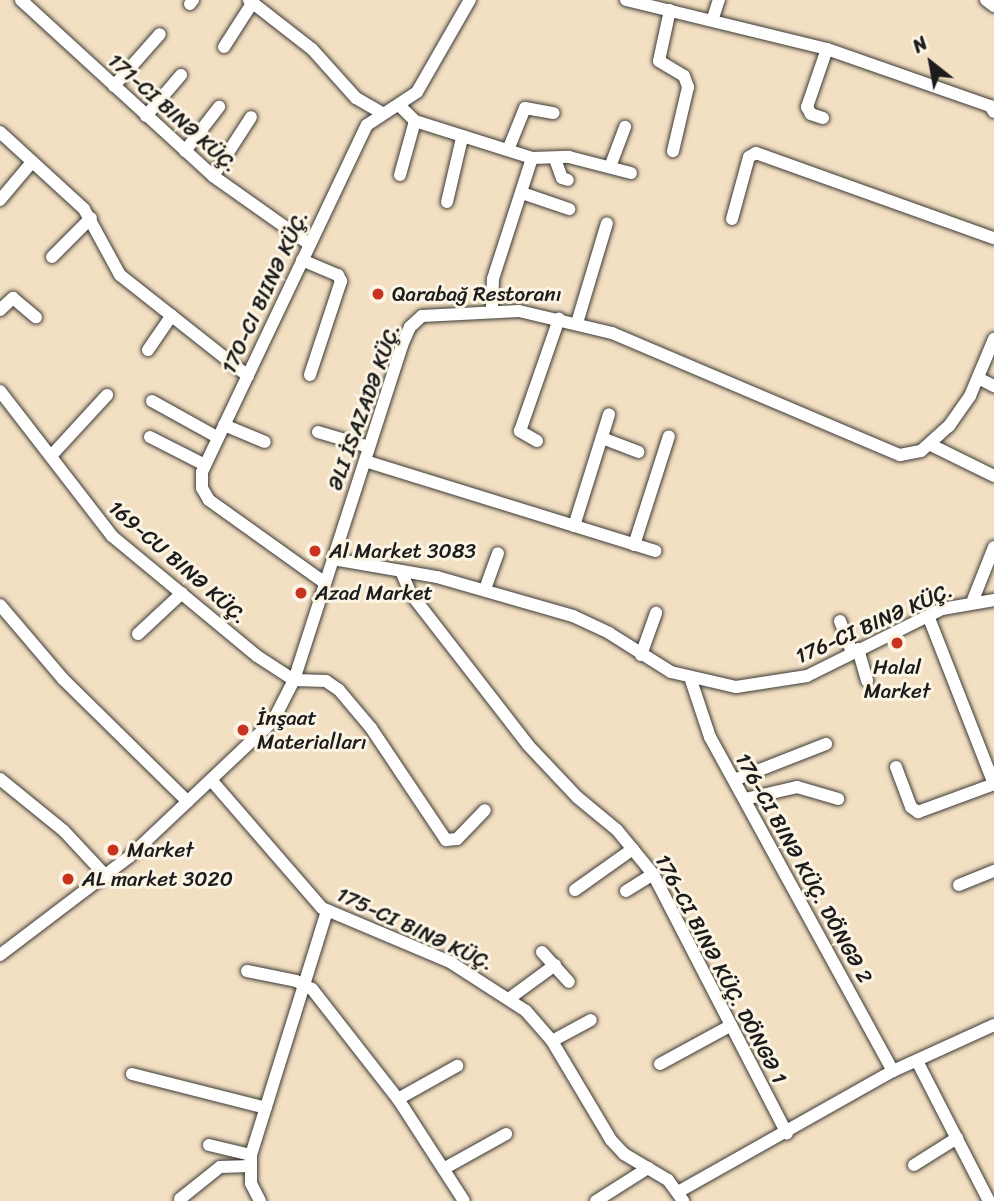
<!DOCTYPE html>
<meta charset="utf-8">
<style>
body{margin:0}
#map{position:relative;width:994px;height:1201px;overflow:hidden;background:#f3dfc2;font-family:Sriracha,sans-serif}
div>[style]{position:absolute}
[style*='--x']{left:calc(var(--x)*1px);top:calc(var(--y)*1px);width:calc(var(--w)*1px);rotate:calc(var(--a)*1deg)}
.roads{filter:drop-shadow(0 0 2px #3c3935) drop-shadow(0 0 2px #3c3935)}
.minor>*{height:12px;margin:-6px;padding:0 6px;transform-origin:6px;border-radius:6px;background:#fff}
.dots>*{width:19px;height:19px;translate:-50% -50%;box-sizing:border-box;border:4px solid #fcf5e5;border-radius:50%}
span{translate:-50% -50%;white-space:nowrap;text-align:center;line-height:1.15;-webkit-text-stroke:6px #fcf5e5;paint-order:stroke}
.street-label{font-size:21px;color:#1c1c1c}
.poi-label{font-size:21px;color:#1c1c1c}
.left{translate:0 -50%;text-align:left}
.north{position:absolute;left:896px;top:28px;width:70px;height:70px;-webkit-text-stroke:5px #fcf5e5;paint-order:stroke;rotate:329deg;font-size:19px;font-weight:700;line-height:28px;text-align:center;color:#1c1c1c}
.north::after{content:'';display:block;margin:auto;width:24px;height:32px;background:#1c1c1c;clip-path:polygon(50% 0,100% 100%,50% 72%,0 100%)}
</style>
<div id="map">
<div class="roads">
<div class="minor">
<div style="--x:21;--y:0;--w:260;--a:42.5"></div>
<div style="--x:213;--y:176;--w:118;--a:35.3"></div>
<div style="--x:249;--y:0;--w:80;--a:37.9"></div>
<div style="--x:312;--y:49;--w:66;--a:48.1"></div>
<div style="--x:356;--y:98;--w:28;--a:30"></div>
<div style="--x:626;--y:0;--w:207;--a:13.7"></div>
<div style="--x:827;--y:49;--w:173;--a:19.3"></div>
<div style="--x:990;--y:106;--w:7;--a:56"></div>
<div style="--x:986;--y:0;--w:10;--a:37"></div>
<div style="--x:190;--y:4;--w:5;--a:-53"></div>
<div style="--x:670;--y:10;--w:52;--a:102.2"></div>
<div style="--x:659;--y:61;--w:29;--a:31"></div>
<div style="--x:684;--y:76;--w:12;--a:70"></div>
<div style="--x:688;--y:87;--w:66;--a:103.2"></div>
<div style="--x:713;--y:18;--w:19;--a:-72"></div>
<div style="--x:224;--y:47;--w:54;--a:-57.2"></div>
<div style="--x:114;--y:86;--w:69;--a:-48.5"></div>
<div style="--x:400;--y:106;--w:21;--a:45"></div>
<div style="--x:415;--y:121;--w:123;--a:17.5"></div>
<div style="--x:532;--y:158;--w:127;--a:107.9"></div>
<div style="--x:493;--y:279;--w:33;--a:92"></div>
<div style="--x:146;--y:116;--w:54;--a:-49.5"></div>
<div style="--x:823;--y:118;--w:13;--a:-162"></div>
<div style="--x:811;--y:114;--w:8;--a:-120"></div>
<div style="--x:807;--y:107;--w:61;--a:-71"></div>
<div style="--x:0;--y:132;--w:114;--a:42.5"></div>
<div style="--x:84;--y:209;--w:75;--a:61.4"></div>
<div style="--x:120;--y:275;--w:163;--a:38.3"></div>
<div style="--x:508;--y:150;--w:45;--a:-68"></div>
<div style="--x:525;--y:108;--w:29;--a:10"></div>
<div style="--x:185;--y:151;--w:56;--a:-52.3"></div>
<div style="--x:532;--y:158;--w:37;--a:-2"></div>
<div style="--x:569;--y:157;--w:64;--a:14.5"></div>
<div style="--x:555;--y:159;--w:20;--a:70"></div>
<div style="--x:562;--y:178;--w:6;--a:18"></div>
<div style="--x:610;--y:167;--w:43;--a:-69.4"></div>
<div style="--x:400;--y:175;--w:56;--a:-74.5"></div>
<div style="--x:213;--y:176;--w:70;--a:-57.2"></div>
<div style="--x:522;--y:193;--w:50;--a:18.8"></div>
<div style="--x:0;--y:200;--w:50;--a:-49.9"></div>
<div style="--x:447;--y:202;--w:66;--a:-76.8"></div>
<div style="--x:732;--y:219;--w:64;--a:-74.7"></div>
<div style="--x:749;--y:157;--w:8;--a:-30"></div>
<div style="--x:756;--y:153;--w:253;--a:19.7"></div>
<div style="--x:52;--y:257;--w:55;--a:-45"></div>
<div style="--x:302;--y:260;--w:39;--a:23"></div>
<div style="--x:338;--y:275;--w:7;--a:63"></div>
<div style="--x:341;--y:281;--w:99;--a:108.3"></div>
<div style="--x:0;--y:310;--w:18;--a:-43"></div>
<div style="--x:13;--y:298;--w:30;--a:40"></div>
<div style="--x:577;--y:323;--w:104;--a:-73.3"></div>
<div style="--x:148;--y:350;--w:42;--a:-55.6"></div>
<div style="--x:978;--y:378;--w:18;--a:27"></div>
<div style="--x:0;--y:391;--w:183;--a:52.3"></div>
<div style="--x:112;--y:536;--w:188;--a:39.6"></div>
<div style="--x:257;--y:656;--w:44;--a:33"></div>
<div style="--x:294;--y:680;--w:32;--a:2"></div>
<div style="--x:326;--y:681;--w:16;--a:35"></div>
<div style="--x:339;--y:690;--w:50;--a:49.9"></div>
<div style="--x:371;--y:728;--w:135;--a:56.2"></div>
<div style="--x:446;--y:840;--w:11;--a:-5"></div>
<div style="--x:457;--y:839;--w:40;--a:-46"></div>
<div style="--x:152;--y:401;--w:74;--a:29"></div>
<div style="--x:224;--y:425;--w:44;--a:22.5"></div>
<div style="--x:318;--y:432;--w:53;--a:16.4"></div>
<div style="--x:150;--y:437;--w:62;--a:27"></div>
<div style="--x:602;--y:438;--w:39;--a:21"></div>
<div style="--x:537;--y:441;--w:20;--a:-150"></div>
<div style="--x:520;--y:431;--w:119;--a:-70.8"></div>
<div style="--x:931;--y:445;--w:70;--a:26.2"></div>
<div style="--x:51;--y:456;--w:83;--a:-47.4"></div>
<div style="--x:365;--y:461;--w:304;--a:17.2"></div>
<div style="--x:574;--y:526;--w:117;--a:-72.6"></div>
<div style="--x:634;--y:545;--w:114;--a:-72.2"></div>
<div style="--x:333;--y:559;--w:106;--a:9.8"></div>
<div style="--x:437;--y:577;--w:141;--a:16"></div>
<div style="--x:573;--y:616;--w:40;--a:25"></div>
<div style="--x:609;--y:633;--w:73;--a:32.2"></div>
<div style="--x:671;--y:672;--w:67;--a:13"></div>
<div style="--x:736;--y:687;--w:72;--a:-8.8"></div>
<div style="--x:807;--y:676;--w:151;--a:-26.4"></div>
<div style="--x:942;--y:609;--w:53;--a:-9.8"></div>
<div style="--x:401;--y:571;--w:25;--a:67"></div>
<div style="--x:411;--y:594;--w:191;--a:52.2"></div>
<div style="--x:528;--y:745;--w:71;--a:46.7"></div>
<div style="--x:577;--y:797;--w:52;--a:39.5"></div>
<div style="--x:617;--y:830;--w:57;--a:50.7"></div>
<div style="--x:653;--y:874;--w:292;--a:62.7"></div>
<div style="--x:325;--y:583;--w:143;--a:-144.4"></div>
<div style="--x:209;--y:500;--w:14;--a:-120"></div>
<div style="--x:202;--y:488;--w:16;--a:-90"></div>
<div style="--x:202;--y:472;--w:384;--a:-64.6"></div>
<div style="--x:367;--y:125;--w:60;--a:-33.4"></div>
<div style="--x:417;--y:92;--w:106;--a:-60.1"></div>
<div style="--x:485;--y:589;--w:38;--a:-70"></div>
<div style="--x:973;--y:600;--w:57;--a:-68.4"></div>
<div style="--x:0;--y:605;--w:97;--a:49.6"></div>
<div style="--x:63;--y:679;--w:175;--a:44.5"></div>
<div style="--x:840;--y:621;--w:33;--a:69"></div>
<div style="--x:138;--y:634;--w:60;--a:-43"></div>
<div style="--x:858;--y:649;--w:33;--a:74"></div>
<div style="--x:641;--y:655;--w:45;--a:-70.3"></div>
<div style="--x:691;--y:680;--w:60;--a:71.6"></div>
<div style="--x:710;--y:737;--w:381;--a:61.3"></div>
<div style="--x:896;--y:767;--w:43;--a:69.4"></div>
<div style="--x:911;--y:807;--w:9;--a:36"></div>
<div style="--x:918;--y:812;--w:81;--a:-20.2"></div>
<div style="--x:994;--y:784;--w:180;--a:-111.4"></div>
<div style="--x:0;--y:779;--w:82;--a:39.1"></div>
<div style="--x:64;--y:831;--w:62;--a:47"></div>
<div style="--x:734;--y:780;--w:99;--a:-21.4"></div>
<div style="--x:212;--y:781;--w:168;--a:49.1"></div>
<div style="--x:322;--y:908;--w:139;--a:22.9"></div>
<div style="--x:450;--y:962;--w:90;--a:32.8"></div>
<div style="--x:526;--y:1011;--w:40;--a:49"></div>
<div style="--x:552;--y:1041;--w:115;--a:59.2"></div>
<div style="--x:611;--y:1140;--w:19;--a:47"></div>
<div style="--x:624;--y:1154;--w:51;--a:30.6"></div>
<div style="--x:668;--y:1180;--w:26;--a:54"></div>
<div style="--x:745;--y:799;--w:53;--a:-13"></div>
<div style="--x:797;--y:787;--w:43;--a:16.3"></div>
<div style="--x:959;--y:885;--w:38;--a:-22"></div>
<div style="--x:575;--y:890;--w:71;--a:-35.3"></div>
<div style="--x:626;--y:891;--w:32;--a:-32"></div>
<div style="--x:542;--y:952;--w:40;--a:48"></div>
<div style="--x:0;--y:955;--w:162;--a:-37.2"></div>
<div style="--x:129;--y:857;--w:198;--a:-43.4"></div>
<div style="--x:273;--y:721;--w:46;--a:-62.9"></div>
<div style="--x:294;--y:680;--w:352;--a:-72.1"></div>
<div style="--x:402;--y:345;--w:20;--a:-66"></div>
<div style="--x:410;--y:327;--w:16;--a:-43"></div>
<div style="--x:422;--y:316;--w:97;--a:-3"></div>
<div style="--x:519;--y:311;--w:96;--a:13.3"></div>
<div style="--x:612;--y:333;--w:313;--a:23"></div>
<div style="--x:900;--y:455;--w:21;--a:-11"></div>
<div style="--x:921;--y:451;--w:38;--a:-42"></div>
<div style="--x:949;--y:426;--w:37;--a:-55"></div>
<div style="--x:970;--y:396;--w:62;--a:-67.2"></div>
<div style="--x:247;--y:971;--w:50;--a:11.5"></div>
<div style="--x:296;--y:981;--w:18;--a:27"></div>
<div style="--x:312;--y:989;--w:140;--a:52"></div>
<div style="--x:398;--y:1099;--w:121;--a:57.1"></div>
<div style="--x:510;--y:998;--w:56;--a:-36.3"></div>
<div style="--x:552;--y:1041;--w:44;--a:-28.3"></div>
<div style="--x:917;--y:1061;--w:157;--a:62.8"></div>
<div style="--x:660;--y:1064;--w:80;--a:-28.5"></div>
<div style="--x:132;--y:1074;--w:138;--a:14.2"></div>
<div style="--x:398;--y:1099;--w:68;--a:-29.2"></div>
<div style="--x:209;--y:1145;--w:43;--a:13.4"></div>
<div style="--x:914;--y:1165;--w:51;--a:-32.1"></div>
<div style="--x:445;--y:1168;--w:70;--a:-29.1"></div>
<div style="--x:678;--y:1192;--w:247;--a:-29.4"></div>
<div style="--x:893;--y:1071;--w:111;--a:-24.5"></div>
<div style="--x:180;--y:1199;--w:51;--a:-38.7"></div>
<div style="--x:220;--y:1167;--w:30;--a:-2"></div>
<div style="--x:260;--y:1201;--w:20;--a:-117"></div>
<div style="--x:251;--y:1183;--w:28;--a:-90"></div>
<div style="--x:251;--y:1155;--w:256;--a:-72.7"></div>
<div style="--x:596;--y:1201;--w:62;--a:-32.4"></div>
</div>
</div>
<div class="dots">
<div style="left:378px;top:294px;background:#c8321e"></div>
<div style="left:315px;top:551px;background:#c8321e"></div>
<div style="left:301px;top:593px;background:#c8321e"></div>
<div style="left:897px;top:643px;background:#c8321e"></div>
<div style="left:243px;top:730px;background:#c8321e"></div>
<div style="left:113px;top:850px;background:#c8321e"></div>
<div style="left:68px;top:879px;background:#c8321e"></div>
</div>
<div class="street-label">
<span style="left:173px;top:113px;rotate:42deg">171-CI BINƏ KÜÇ.</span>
<span style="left:265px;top:292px;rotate:-65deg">17O-CI BIINƏ KÜÇ.</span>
<span style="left:364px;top:407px;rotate:-70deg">ƏLI İSAZADƏ KÜÇ.</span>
<span style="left:178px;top:562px;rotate:41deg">169-CU BINƏ KÜÇ.</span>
<span style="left:874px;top:623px;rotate:-24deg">176-CI BINƏ KÜÇ.</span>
<span style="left:804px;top:868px;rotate:61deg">176-CI BINƏ KÜÇ. DÖNGƏ 2</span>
<span style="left:415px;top:929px;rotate:25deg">175-CI BINƏ KÜÇ.</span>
<span style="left:721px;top:969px;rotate:62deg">176-CI BINƏ KÜÇ. DÖNGƏ 1</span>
</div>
<div class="poi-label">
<span class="left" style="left:392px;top:294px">Qarabağ Restoranı</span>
<span class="left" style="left:329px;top:551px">Al Market 3083</span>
<span class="left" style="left:315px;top:593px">Azad Market</span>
<span style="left:897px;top:679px">Halal<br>Market</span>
<span class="left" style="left:257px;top:730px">İnşaat<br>Materialları</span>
<span class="left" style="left:127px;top:850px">Market</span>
<span class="left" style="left:82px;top:879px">AL market 3020</span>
</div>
<div class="north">N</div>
</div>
